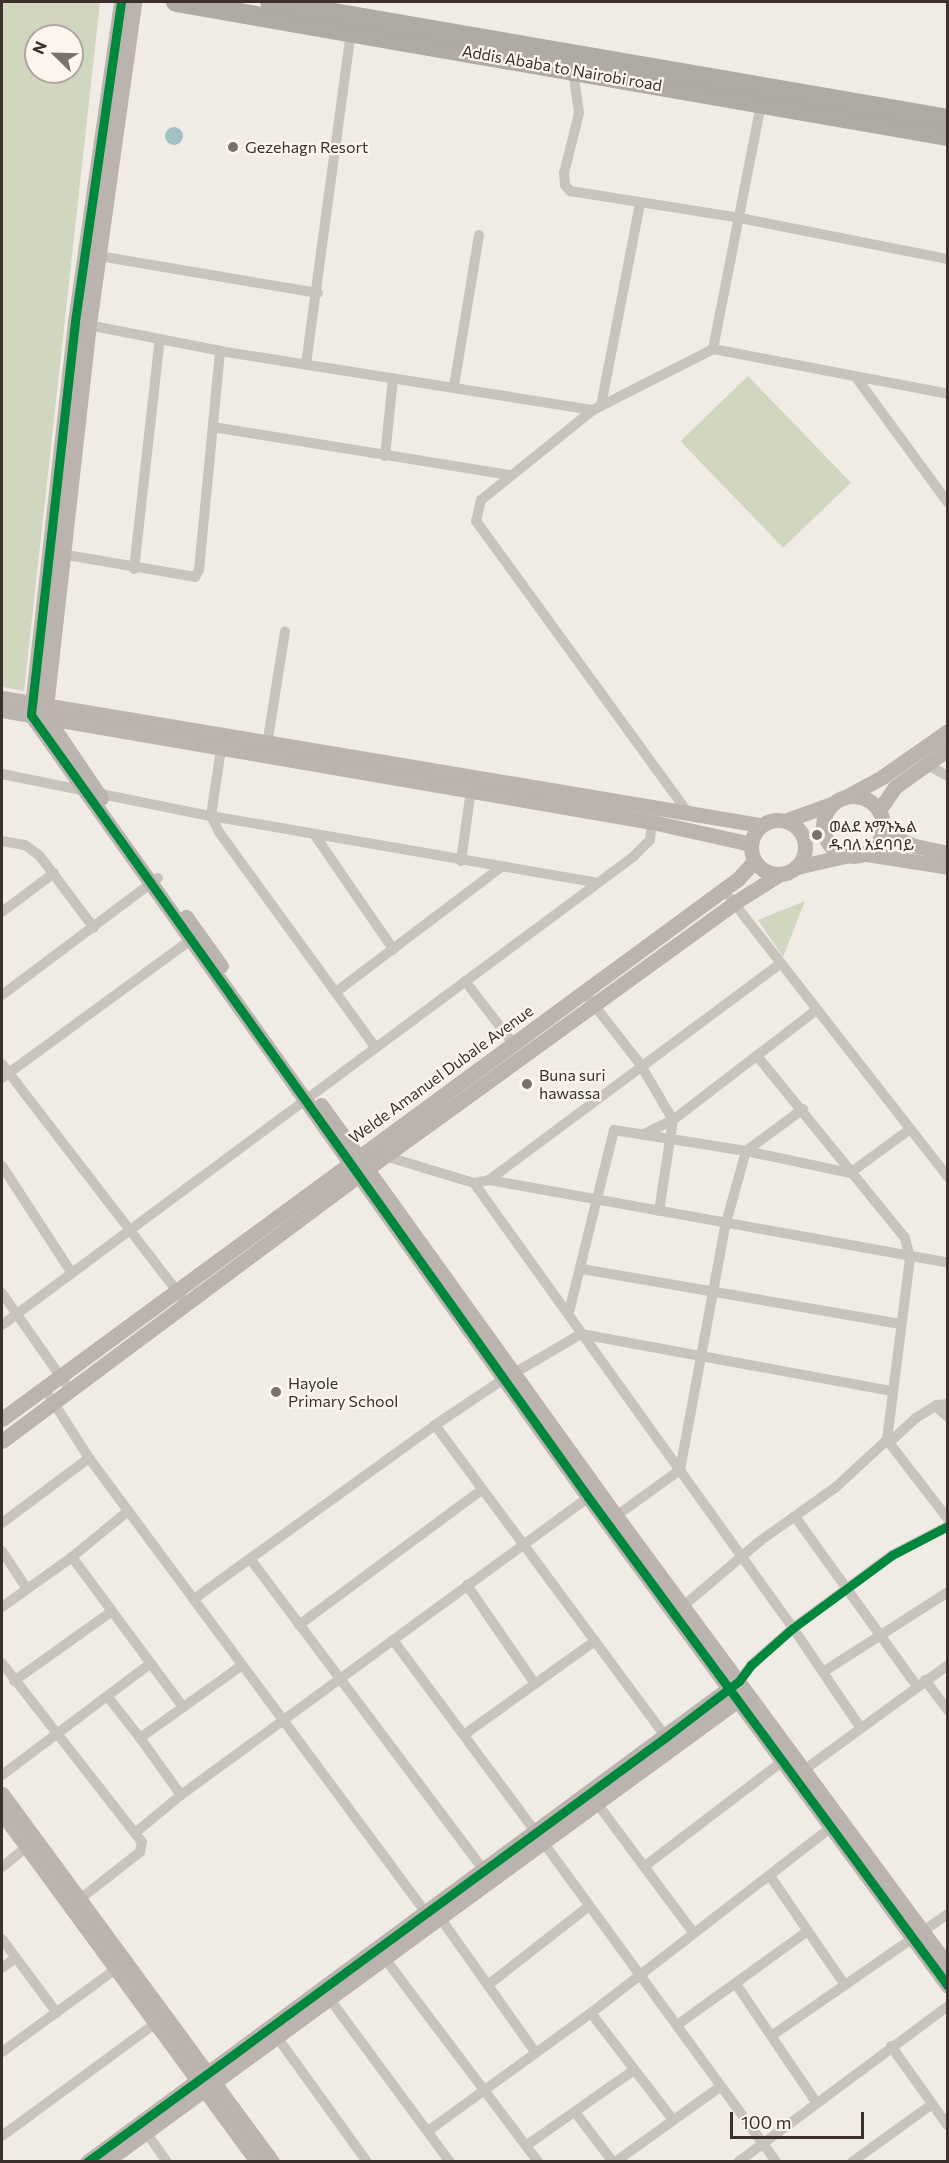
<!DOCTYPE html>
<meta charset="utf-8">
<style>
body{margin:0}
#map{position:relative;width:949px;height:2163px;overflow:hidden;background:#f0ebe5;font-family:Commissioner,"Noto Sans Ethiopic",sans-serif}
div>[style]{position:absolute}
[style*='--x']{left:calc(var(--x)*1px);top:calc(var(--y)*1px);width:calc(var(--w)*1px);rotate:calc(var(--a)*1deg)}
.green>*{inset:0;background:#d1d6bf;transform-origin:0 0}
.water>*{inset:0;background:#a1c2c1}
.round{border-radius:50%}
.street>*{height:10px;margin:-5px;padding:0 5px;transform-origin:5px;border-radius:5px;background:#c9c3be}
.secondary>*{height:15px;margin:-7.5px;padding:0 7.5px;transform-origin:7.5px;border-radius:7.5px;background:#bab3ae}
.secondary>.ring{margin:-7.5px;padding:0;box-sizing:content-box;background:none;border:15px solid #bab3ae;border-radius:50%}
.highway>*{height:20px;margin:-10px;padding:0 10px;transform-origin:10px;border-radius:10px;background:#afaaa4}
.cycleway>*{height:9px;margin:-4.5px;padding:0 4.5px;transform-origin:4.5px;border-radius:4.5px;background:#00873e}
.dots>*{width:16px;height:16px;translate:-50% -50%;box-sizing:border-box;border:3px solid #fbf5ee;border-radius:50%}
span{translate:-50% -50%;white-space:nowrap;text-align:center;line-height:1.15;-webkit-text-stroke:4.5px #fbf5ee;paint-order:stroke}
.street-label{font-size:16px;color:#3b302b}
.poi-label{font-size:16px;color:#3b302b}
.left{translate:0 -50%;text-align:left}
.frame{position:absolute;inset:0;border:3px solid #3b302b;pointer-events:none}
.north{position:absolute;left:24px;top:24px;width:60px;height:60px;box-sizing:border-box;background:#fbf5ee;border:2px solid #aea6a0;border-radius:50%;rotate:293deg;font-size:16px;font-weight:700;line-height:24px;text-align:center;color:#3b302b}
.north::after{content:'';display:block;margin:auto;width:21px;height:27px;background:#7a716c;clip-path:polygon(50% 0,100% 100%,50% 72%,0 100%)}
.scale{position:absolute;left:730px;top:2112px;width:134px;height:27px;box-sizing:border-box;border:3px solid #3b302b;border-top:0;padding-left:8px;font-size:18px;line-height:21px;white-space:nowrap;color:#3b302b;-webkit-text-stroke:4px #fbf5ee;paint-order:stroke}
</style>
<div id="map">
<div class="green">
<div style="clip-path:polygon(evenodd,2px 2px,100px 2px,24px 691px,2px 687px,2px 2px,36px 36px,72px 36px,72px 72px,36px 72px,36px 36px)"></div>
<div style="left:748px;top:376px;width:148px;height:94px;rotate:46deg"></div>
<div style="clip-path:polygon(805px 901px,783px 957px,758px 920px)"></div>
</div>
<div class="water">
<div class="round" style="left:165px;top:127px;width:18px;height:18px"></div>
</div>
<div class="street">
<div style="--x:573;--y:70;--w:43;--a:82.1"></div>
<div style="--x:579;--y:113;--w:62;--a:104"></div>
<div style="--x:564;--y:173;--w:12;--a:85"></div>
<div style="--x:565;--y:185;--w:8;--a:50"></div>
<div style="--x:570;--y:191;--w:172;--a:9"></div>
<div style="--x:740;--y:218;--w:212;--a:11.2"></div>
<div style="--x:99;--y:256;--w:222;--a:9.6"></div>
<div style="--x:83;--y:324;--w:140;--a:11.1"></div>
<div style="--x:220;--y:351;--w:378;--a:9"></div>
<div style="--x:593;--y:410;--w:135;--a:-26.9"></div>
<div style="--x:713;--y:349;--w:239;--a:10.8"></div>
<div style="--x:713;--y:349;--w:255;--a:-78.9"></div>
<div style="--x:306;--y:364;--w:338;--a:-82.3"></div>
<div style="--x:858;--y:380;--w:152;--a:53.8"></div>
<div style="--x:454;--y:386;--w:153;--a:-80.6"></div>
<div style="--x:601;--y:406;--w:206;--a:-79.1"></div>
<div style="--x:593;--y:410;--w:144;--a:141.2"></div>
<div style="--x:481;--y:500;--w:22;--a:103"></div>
<div style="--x:476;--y:521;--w:361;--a:54"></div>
<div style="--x:213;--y:427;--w:301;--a:9.2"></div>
<div style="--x:385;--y:456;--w:78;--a:-84.1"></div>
<div style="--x:61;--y:554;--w:136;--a:9.7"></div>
<div style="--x:195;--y:577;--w:8;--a:-60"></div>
<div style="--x:199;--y:570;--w:220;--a:-84.5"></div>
<div style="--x:134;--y:569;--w:231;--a:-83.6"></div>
<div style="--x:267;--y:745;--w:115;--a:-81"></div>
<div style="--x:221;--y:749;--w:68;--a:98.5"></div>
<div style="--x:211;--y:816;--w:18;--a:63"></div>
<div style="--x:219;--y:832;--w:266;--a:54"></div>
<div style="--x:926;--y:764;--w:25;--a:29"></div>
<div style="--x:2;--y:774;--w:213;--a:11.4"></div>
<div style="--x:211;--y:816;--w:393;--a:9.8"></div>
<div style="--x:314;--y:834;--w:140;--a:55.5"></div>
<div style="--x:2;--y:841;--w:23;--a:10"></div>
<div style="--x:25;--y:845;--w:17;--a:36"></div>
<div style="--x:39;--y:855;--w:91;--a:53"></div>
<div style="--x:461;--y:861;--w:72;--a:-82"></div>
<div style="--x:730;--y:898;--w:354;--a:52"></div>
<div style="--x:2;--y:912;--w:65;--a:-36.9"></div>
<div style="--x:465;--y:981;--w:77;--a:52.4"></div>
<div style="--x:336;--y:992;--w:206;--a:-37.1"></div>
<div style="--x:584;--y:992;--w:91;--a:52.1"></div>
<div style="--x:640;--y:1064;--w:65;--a:59.5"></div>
<div style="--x:673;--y:1120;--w:92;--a:98.7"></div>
<div style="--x:2;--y:995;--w:195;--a:-36.9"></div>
<div style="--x:2;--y:1064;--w:302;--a:52.4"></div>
<div style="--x:2;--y:1078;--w:239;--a:-36.2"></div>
<div style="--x:646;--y:1133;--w:30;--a:-26"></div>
<div style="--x:673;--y:1120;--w:179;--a:-37.5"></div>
<div style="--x:385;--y:1156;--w:93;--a:16.9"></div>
<div style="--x:474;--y:1183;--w:15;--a:-11"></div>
<div style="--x:489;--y:1180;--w:466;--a:10.2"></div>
<div style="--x:2;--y:1166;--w:126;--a:56.9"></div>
<div style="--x:489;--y:1180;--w:362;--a:-36.6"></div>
<div style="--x:474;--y:1183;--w:548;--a:54.37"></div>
<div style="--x:793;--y:1628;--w:120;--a:55.9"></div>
<div style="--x:582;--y:1269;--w:323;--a:9.8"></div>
<div style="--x:2;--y:1293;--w:118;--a:55"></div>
<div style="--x:569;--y:1312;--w:187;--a:-76.1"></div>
<div style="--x:614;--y:1130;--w:134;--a:9"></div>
<div style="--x:746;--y:1151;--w:106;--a:11.9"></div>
<div style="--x:850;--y:1173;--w:73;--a:-36.1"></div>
<div style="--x:2;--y:1325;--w:786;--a:-36.56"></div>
<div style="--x:633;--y:857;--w:24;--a:-45"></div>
<div style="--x:650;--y:840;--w:18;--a:-84"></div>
<div style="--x:50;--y:1397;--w:72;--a:57.4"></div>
<div style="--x:89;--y:1458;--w:566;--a:53.47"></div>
<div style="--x:935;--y:1406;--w:17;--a:40"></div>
<div style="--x:435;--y:1425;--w:388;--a:53.5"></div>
<div style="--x:887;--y:1440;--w:100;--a:52.3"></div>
<div style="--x:891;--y:1441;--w:34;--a:-43"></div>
<div style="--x:916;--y:1418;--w:25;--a:-32"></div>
<div style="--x:937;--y:1405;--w:11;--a:-5"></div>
<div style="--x:616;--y:1516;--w:79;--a:-35.7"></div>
<div style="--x:680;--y:1470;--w:251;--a:-79.5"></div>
<div style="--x:726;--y:1223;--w:75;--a:-74.5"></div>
<div style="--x:746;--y:1151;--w:71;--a:-36.4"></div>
<div style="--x:796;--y:1518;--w:206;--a:54.3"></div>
<div style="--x:2;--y:1523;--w:109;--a:-36.8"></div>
<div style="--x:2;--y:1551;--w:45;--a:56.7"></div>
<div style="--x:72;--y:1557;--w:187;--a:53.5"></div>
<div style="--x:251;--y:1560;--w:386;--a:53.1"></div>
<div style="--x:467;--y:1585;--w:120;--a:55.5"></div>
<div style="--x:194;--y:1599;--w:297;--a:-35.8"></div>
<div style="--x:435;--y:1425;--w:83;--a:-33.7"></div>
<div style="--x:504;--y:1379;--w:89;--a:-30.3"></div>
<div style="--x:581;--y:1334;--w:315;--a:10.4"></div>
<div style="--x:2;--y:1607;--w:86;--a:-35.5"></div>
<div style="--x:72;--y:1557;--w:72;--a:-39.4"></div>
<div style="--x:682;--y:1607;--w:102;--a:-40.2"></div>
<div style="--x:760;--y:1541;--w:93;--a:-35.4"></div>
<div style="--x:836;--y:1487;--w:69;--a:-42.7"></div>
<div style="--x:887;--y:1440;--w:184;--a:-82.8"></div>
<div style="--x:910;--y:1257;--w:20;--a:-105"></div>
<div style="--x:905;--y:1238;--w:233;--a:-129.1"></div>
<div style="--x:299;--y:1625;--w:225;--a:-36.5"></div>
<div style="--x:393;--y:1640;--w:238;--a:53.4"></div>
<div style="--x:2;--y:1663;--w:227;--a:52"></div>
<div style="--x:142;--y:1842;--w:10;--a:101"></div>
<div style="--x:140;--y:1852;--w:76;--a:141.9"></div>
<div style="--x:823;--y:1672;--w:148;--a:-32.6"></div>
<div style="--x:925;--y:1680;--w:38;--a:53"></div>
<div style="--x:14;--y:1681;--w:120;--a:-35.5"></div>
<div style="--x:739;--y:1681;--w:20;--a:-53"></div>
<div style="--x:751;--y:1665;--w:56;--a:-41.4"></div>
<div style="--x:793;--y:1628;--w:123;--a:-36.4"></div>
<div style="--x:892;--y:1555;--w:63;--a:-27.4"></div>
<div style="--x:108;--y:1697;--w:52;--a:52"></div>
<div style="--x:465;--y:1734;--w:160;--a:-35.6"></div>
<div style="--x:804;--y:1770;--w:178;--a:-36.1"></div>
<div style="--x:2;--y:1775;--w:186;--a:-36.9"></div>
<div style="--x:181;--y:1795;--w:70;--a:-125.7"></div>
<div style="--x:140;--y:1738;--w:124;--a:-35.5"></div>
<div style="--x:596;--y:1802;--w:162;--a:53.3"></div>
<div style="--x:135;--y:1833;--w:60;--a:-39.6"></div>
<div style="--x:181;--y:1795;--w:510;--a:-36.15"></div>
<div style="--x:543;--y:1842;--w:396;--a:53.9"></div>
<div style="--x:645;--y:1866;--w:173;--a:-37.3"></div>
<div style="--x:2;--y:1867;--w:32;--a:-39"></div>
<div style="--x:770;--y:1876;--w:132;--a:55.5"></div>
<div style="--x:441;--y:1919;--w:163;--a:54.7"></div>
<div style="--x:2;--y:1939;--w:92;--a:53.4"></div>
<div style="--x:386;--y:1960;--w:253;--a:53"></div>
<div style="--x:2;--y:1968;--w:17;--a:-36"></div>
<div style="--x:736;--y:1984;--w:143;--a:55.9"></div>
<div style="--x:488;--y:1985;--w:128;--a:-38"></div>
<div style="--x:329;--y:1998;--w:204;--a:53.6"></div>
<div style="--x:591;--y:2013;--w:135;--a:52.5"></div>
<div style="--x:677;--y:2025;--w:161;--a:-35.7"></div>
<div style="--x:771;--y:2036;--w:215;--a:-34.6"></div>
<div style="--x:277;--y:2037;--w:154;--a:54.2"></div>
<div style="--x:891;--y:2046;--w:98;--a:54.5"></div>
<div style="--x:2;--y:2052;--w:141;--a:-36.1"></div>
<div style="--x:575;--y:2112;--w:63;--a:52.8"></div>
<div style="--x:428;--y:2131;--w:201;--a:-35.9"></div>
<div style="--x:591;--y:2013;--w:311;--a:-37.7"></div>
<div style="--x:146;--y:2132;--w:37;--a:55"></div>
<div style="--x:2;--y:2136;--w:191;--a:-36.3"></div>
<div style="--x:527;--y:2145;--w:131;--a:-35"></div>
<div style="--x:615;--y:2162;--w:130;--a:-35.6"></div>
<div style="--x:738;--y:2162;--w:262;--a:-36.6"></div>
<div style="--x:852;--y:2162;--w:99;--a:-35.9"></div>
</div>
<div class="secondary">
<div style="--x:121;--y:2;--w:323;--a:98.2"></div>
<div style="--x:75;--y:322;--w:395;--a:96.4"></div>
<div style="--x:31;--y:715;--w:960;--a:54.54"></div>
<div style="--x:588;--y:1497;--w:607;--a:53.64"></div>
<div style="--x:2;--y:698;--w:769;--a:9.51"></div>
<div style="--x:2;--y:710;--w:660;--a:9.78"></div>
<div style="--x:652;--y:822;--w:101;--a:12.5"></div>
<div class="ring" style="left:823px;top:796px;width:45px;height:45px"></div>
<div style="--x:847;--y:796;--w:40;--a:-28"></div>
<div style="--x:882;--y:777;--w:80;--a:-34.9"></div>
<div style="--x:101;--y:798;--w:97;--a:-124"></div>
<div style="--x:47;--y:718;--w:11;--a:-95"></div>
<div style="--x:46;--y:707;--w:385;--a:-83.6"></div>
<div style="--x:89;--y:324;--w:325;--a:-82"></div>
<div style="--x:879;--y:810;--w:28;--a:-55"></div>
<div style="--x:895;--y:787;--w:65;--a:-35.6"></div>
<div class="ring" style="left:751px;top:820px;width:39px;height:39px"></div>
<div style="--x:787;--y:820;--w:47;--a:-20"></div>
<div style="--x:883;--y:832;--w:35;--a:24"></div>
<div style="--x:915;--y:846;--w:34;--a:12"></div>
<div style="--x:867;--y:854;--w:82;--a:9.1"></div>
<div style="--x:797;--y:867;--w:49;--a:-12.9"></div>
<div style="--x:186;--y:917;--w:60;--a:54.5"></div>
<div style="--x:321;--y:1105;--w:506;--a:54.33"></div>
<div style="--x:616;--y:1516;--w:559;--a:53.58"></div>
<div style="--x:2;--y:1419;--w:913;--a:-36.27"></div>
<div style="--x:738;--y:879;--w:24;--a:-48"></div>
<div style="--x:2;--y:1441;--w:477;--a:-36.7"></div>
<div style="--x:385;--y:1156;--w:431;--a:-35.9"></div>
<div style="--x:734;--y:903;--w:54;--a:-32.2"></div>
<div style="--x:2;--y:1794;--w:456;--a:53.7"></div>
<div style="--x:2;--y:1813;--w:432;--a:53.8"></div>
<div style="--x:87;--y:2162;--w:807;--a:-36.43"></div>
<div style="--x:105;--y:2162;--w:792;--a:-36.12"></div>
</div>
<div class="highway">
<div style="--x:176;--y:2;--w:784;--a:9.85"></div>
<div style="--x:270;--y:2;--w:688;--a:9.79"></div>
</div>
<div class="cycleway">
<div style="--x:121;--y:2;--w:323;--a:98.2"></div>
<div style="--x:75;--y:322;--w:395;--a:96.4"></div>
<div style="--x:31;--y:715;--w:960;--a:54.54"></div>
<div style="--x:588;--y:1497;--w:607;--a:53.64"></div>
<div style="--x:87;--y:2162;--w:718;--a:-36.28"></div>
<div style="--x:666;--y:1737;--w:92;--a:-37.5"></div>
<div style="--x:739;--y:1681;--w:20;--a:-53"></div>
<div style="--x:751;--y:1665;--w:56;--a:-41.4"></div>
<div style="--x:793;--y:1628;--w:123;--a:-36.4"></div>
<div style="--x:892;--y:1555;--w:63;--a:-27.4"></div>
</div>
<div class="dots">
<div style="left:233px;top:147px;background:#7a716c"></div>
<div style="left:817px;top:835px;background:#7a716c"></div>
<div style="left:527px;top:1084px;background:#7a716c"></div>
<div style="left:276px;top:1392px;background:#7a716c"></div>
</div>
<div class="street-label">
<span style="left:562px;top:68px;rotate:10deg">Addis Ababa to Nairobi road</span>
<span style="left:441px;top:1074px;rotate:-36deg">Welde Amanuel Dubale Avenue</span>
</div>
<div class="poi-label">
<span class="left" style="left:245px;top:147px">Gezehagn Resort</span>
<span class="left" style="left:829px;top:835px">ወልደ አማኑኤል<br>ዱባለ አደባባይ</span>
<span class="left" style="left:539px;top:1084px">Buna suri<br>hawassa</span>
<span class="left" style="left:288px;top:1392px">Hayole<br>Primary School</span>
</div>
<div class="frame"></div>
<div class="north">N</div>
<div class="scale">100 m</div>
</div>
